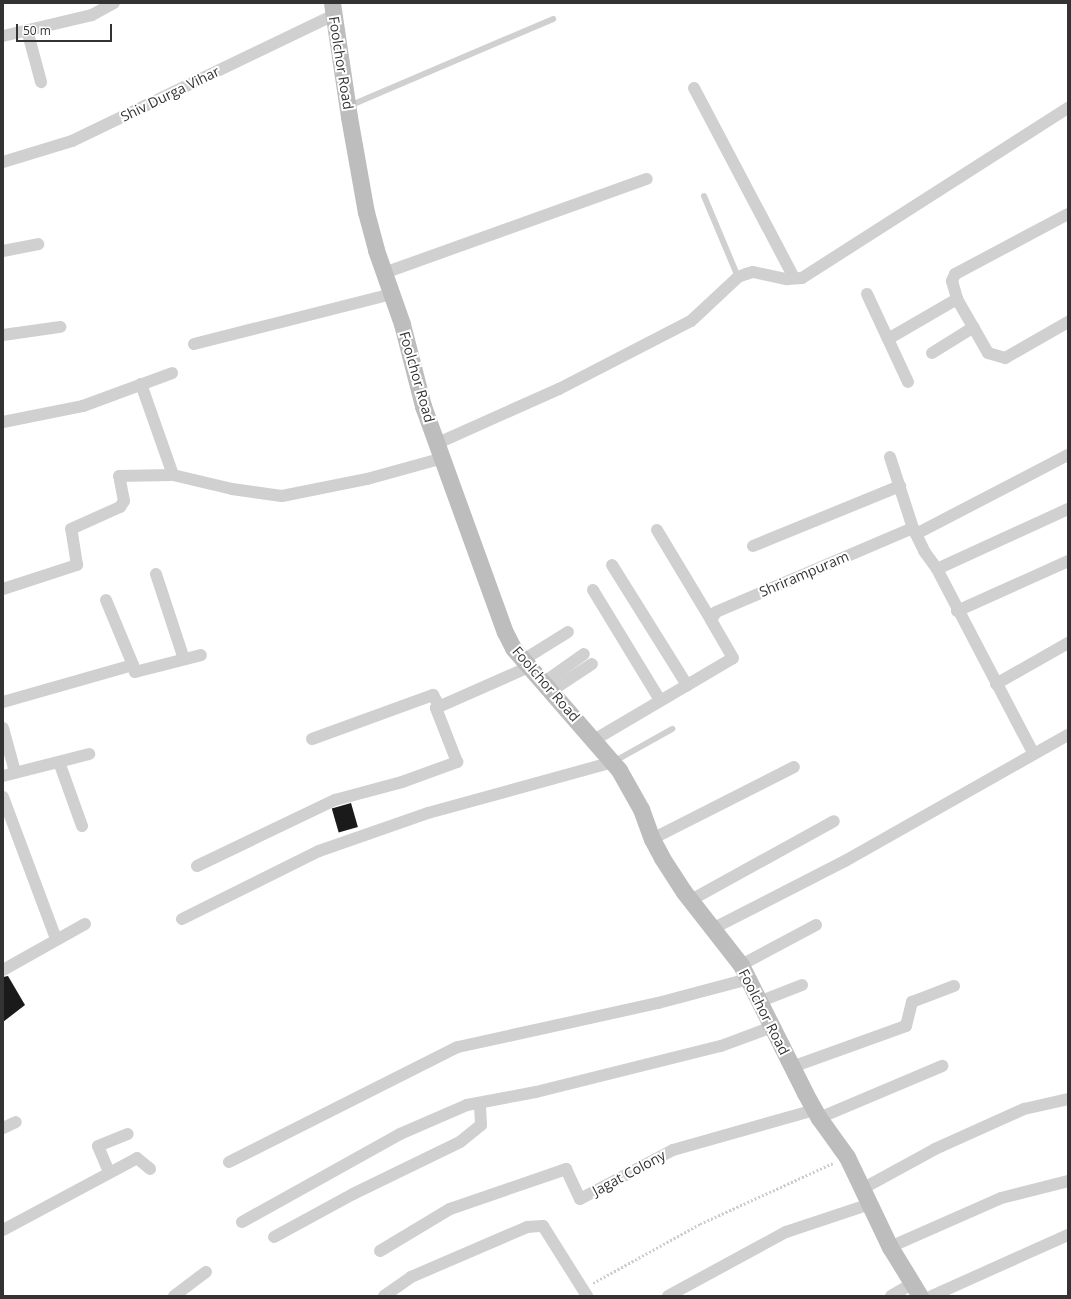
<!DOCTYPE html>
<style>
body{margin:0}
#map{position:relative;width:1071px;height:1299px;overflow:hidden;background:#fff;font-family:"Open Sans",sans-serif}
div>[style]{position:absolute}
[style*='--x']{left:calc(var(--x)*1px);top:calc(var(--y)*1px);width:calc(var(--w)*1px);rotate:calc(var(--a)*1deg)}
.building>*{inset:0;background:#1a1a1a;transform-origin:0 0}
.path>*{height:2.5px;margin-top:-1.25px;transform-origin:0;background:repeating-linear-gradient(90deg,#cdcdcd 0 2px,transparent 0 4px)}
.lane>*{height:6px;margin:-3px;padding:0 3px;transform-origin:3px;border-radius:3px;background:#d0d0d0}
.street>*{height:12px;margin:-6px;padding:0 6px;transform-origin:6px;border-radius:6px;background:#d0d0d0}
.secondary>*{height:17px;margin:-8.5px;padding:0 8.5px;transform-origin:8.5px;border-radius:8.5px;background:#bdbdbd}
span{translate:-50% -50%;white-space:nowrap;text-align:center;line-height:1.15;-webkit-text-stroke:4px #fff;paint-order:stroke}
.street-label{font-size:14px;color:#333}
.frame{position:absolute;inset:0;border:4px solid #333;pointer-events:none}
.scale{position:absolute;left:16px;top:24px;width:96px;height:18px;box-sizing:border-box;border:2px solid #333;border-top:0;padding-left:5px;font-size:12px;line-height:14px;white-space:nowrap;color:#333;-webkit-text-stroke:3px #fff;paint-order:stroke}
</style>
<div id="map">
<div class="building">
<div style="left:351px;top:803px;width:25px;height:20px;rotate:74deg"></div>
<div style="clip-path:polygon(8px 976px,25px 1005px,3px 1022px,3px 977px)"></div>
</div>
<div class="path">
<div style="--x:593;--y:1283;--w:122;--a:-28.9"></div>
<div style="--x:700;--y:1224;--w:146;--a:-24.6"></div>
</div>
<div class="lane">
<div style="--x:349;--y:106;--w:222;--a:-23.1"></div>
<div style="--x:704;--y:196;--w:88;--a:67.2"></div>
<div style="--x:613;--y:762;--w:68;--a:-29.2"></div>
</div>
<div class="street">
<div style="--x:27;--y:30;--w:54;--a:74.9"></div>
<div style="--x:3;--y:36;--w:91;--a:-13.3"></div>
<div style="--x:92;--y:15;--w:25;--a:-29"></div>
<div style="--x:694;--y:88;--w:215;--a:62.2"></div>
<div style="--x:3;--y:162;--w:72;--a:-16.9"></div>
<div style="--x:72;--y:141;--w:288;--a:-25.7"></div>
<div style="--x:1068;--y:214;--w:128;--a:152"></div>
<div style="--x:955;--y:274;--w:8;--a:113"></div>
<div style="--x:952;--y:281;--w:19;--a:74"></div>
<div style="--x:957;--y:299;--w:62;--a:60.1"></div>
<div style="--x:988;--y:353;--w:18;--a:16"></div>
<div style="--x:1005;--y:358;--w:73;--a:-29.7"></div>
<div style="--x:3;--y:251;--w:36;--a:-11"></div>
<div style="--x:384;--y:273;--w:279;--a:-19.7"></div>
<div style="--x:867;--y:294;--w:97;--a:65"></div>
<div style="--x:3;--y:335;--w:58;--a:-8"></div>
<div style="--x:888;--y:339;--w:80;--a:-30.1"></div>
<div style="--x:194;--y:344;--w:204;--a:-14.2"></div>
<div style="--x:932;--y:353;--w:49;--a:-31.8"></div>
<div style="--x:141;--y:384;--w:96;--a:70.6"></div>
<div style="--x:3;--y:422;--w:82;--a:-11.3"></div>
<div style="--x:83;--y:406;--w:95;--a:-20.3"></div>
<div style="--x:438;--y:443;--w:133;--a:-24.1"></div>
<div style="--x:559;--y:389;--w:148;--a:-27.3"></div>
<div style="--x:691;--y:321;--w:64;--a:-43.1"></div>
<div style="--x:738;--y:277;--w:9;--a:-21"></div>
<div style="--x:746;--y:274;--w:7;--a:-16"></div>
<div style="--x:753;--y:272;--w:35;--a:12"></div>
<div style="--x:787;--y:279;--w:15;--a:-4"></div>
<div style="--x:802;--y:278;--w:316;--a:-32.6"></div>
<div style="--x:890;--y:457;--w:75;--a:72.1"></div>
<div style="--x:657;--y:530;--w:105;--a:59"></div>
<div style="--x:916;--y:534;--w:171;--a:-27.5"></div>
<div style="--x:753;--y:546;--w:159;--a:-22.2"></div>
<div style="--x:612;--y:565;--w:142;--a:58"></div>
<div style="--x:937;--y:569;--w:208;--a:62.4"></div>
<div style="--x:156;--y:574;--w:89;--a:71.8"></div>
<div style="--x:3;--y:589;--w:78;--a:-18"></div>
<div style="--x:77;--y:565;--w:36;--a:-99"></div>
<div style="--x:71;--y:529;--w:54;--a:-24.2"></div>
<div style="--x:120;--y:507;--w:7;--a:-56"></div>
<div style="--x:124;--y:501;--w:25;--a:-101"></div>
<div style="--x:119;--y:476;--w:54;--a:-1.1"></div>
<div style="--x:173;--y:475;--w:61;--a:13.3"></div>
<div style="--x:232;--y:489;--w:50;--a:8"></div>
<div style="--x:282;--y:496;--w:87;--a:-11.3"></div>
<div style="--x:367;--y:479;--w:79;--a:-15.4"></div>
<div style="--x:593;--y:590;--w:129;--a:58.7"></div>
<div style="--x:106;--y:600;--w:70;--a:67.4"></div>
<div style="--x:957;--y:611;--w:122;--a:-24.2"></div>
<div style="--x:523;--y:660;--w:53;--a:-31.9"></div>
<div style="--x:543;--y:683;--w:50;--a:-35.3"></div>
<div style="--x:996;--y:684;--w:83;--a:-29.7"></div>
<div style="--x:551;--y:691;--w:49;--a:-33.4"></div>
<div style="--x:3;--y:702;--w:135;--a:-15.9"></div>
<div style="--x:133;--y:665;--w:7;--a:74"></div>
<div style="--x:135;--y:672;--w:68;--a:-14.4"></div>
<div style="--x:3;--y:728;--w:46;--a:74.7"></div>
<div style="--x:312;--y:739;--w:129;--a:-20"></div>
<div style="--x:433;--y:695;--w:13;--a:61"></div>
<div style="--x:594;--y:740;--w:161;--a:-30.5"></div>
<div style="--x:733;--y:658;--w:44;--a:-120.1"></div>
<div style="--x:711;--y:620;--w:9;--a:-58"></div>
<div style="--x:716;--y:612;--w:214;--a:-23.1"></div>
<div style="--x:913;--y:528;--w:25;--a:64"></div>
<div style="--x:924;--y:551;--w:22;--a:54"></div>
<div style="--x:937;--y:569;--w:144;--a:-24.6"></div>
<div style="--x:59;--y:762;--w:68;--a:70.2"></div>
<div style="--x:3;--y:776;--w:89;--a:-14.3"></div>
<div style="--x:3;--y:797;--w:152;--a:69.5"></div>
<div style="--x:652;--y:839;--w:159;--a:-26.9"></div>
<div style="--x:197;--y:866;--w:153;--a:-25.6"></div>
<div style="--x:335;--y:800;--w:69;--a:-15"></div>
<div style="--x:402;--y:782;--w:59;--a:-20"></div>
<div style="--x:457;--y:762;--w:58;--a:-111.3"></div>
<div style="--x:436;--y:708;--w:102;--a:-23.8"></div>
<div style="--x:691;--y:900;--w:163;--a:-28.9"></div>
<div style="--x:182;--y:919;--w:153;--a:-26.4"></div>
<div style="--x:319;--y:851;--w:115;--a:-19.2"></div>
<div style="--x:428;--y:813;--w:192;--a:-15.4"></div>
<div style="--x:712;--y:929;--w:149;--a:-27.1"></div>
<div style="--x:845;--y:861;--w:256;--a:-29.5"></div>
<div style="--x:741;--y:965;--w:85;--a:-28.1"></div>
<div style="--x:3;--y:970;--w:94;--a:-29.3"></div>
<div style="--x:761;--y:1001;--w:44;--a:-21.3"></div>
<div style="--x:792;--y:1067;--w:121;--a:-19.8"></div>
<div style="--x:906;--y:1026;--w:25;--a:-76"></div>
<div style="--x:912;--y:1002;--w:45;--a:-20.9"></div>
<div style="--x:819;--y:1118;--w:134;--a:-22.9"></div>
<div style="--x:3;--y:1128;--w:14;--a:-25"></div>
<div style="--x:229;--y:1162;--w:256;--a:-26.7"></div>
<div style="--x:458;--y:1047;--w:205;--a:-12.4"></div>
<div style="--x:658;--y:1003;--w:93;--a:-14.9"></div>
<div style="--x:109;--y:1172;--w:28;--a:-113"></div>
<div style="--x:98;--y:1146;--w:32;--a:-22"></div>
<div style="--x:862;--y:1189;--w:83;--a:-28.7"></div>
<div style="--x:935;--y:1149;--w:98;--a:-24.2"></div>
<div style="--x:1024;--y:1109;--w:45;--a:-12.8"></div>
<div style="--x:242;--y:1222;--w:181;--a:-29.1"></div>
<div style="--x:400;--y:1134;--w:73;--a:-23.4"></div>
<div style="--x:467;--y:1105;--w:70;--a:-10.7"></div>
<div style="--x:536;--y:1092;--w:191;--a:-14"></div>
<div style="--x:721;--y:1046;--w:54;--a:-20.4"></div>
<div style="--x:3;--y:1230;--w:152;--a:-28.2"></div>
<div style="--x:137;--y:1158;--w:17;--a:40"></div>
<div style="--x:274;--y:1237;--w:90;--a:-28.6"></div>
<div style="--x:353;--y:1194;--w:119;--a:-25.9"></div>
<div style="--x:460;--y:1142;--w:27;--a:-39"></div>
<div style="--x:481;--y:1125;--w:22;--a:-93"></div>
<div style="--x:890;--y:1247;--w:121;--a:-23.8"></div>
<div style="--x:1001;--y:1198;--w:69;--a:-14.2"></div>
<div style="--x:380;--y:1251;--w:82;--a:-31"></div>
<div style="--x:450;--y:1209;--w:123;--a:-19"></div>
<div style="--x:566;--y:1169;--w:33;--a:65"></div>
<div style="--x:580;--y:1199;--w:105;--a:-27.8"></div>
<div style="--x:673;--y:1150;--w:147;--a:-15.8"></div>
<div style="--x:174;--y:1296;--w:40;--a:-37"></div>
<div style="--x:384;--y:1296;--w:33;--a:-35"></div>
<div style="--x:411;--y:1277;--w:126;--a:-23.3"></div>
<div style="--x:527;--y:1227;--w:16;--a:-4"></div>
<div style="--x:543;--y:1226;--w:83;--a:57.8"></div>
<div style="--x:668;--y:1296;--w:134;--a:-28.5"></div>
<div style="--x:786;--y:1232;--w:89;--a:-18.4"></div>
<div style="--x:891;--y:1296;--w:24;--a:-30"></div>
<div style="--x:932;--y:1296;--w:149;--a:-24.2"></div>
</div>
<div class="secondary">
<div style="--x:332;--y:3;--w:115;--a:81.5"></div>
<div style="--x:349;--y:117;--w:97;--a:79.9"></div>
<div style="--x:366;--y:212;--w:39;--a:75"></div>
<div style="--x:376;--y:250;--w:78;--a:70.6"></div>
<div style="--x:402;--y:324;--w:85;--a:75.6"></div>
<div style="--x:423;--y:406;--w:240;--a:70.1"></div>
<div style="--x:505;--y:632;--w:18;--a:63"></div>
<div style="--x:513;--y:648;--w:162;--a:49"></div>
<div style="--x:619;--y:770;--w:45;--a:60.6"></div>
<div style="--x:641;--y:809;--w:32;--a:70"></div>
<div style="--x:652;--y:839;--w:21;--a:62"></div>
<div style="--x:662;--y:858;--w:40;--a:57.1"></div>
<div style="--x:684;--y:892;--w:93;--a:52"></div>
<div style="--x:741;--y:965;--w:143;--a:63.4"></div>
<div style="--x:805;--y:1093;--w:29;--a:61"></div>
<div style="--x:819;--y:1118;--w:48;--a:54.3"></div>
<div style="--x:847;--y:1157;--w:100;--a:64.5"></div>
<div style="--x:890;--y:1247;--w:57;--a:58.5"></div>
</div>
<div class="street-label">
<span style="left:341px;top:63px;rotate:81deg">Foolchor Road</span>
<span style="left:170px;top:94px;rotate:-26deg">Shiv Durga Vihar</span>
<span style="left:417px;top:377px;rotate:74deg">Foolchor Road</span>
<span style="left:804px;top:574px;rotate:-23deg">Shrirampuram</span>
<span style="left:546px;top:684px;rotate:49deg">Foolchor Road</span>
<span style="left:764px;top:1012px;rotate:63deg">Foolchor Road</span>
<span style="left:629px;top:1173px;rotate:-28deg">Jagat Colony</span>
</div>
<div class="frame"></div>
<div class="scale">50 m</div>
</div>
